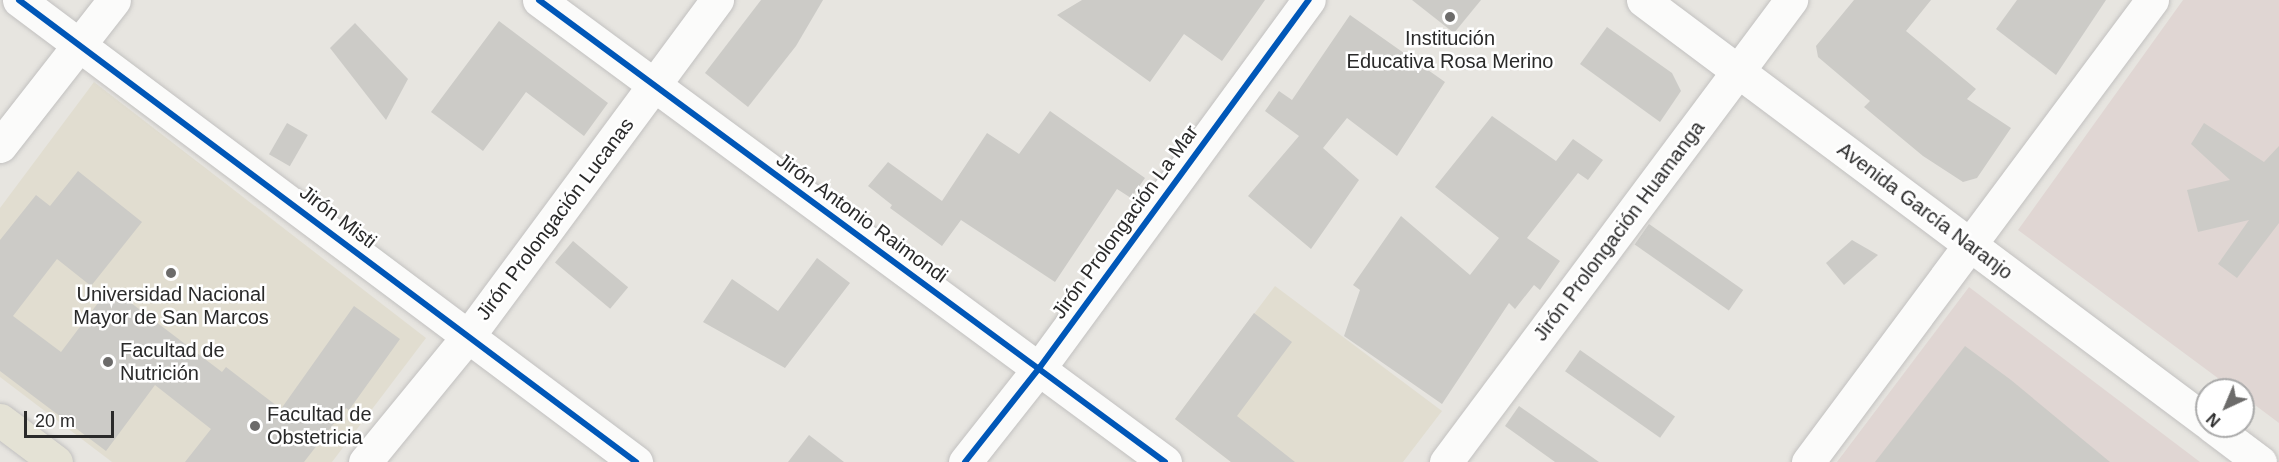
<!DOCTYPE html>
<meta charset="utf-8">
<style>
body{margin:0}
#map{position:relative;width:2279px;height:462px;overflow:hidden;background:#e7e5e0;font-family:Arial,sans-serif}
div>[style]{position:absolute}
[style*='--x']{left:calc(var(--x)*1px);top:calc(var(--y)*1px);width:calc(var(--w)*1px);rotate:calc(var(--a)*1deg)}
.education>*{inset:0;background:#e1ddd0}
.medical>*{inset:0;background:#e0d6d3}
.building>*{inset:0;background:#cccbc7;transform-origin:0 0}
.roads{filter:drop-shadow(0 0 2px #c2c1c0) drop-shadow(0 0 2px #c2c1c0)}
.minor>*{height:33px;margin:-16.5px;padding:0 16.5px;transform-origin:16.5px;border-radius:16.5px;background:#fbfbfa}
.major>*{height:33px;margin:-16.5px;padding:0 16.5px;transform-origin:16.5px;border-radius:16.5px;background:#e4e2d5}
.cycleway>*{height:6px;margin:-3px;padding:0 3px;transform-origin:3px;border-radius:3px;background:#0057b8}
.dots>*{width:16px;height:16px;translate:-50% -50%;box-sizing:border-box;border:3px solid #fff;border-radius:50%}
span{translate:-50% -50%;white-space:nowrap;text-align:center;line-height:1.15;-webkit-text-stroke:5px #fff;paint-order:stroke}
.poi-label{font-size:20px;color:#2a2a2a}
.left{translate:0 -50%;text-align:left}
.street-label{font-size:20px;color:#2a2a2a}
.north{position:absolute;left:2195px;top:378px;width:60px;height:60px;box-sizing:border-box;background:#fff;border:2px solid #aaa;border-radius:50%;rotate:224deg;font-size:16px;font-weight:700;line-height:24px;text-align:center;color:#2a2a2a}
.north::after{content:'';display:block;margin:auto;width:21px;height:27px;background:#6c6b6a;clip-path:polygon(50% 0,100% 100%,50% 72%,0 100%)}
.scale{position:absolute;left:24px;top:411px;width:90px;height:27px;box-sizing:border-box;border:3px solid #2a2a2a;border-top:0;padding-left:8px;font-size:18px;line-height:21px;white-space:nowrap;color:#2a2a2a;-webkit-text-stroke:4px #fff;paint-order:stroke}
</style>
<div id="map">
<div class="education">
<div style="clip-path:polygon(94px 82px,426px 338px,332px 462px,112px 462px,0 377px,0 208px)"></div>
<div style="clip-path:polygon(1275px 286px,1442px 411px,1403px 462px,1231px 462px,1175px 419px)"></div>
</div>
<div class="medical">
<div style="clip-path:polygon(2183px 0,2279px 0,2279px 423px,2243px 396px,2243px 390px,2234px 390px,2018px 230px)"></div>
<div style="clip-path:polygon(1969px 287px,2200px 462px,1837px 462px)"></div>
</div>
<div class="building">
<div style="clip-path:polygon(761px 0,823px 0,796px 46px,748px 107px,705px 73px)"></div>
<div style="clip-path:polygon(1082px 0,1265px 0,1222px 61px,1184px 34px,1150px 82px,1057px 15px)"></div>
<div style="clip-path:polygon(1412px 0,1481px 0,1454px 33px)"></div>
<div style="clip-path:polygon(1854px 0,1931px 0,1906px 31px,1976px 89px,1967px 99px,2011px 128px,1977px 178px,1963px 182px,1923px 156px,1864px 107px,1870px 101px,1818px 57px,1816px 46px)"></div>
<div style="clip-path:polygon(2017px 0,2106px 0,2056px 75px,1996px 29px)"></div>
<div style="clip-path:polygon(1350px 15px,1445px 82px,1397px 156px,1347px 118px,1323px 148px,1359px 180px,1311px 249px,1248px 196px,1299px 136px,1265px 111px,1279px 91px,1292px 100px)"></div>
<div style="clip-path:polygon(499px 21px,608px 103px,584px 136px,526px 92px,483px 151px,431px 112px)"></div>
<div style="clip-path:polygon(355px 23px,408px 79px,386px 120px,330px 48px)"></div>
<div style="clip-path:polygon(1607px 27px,1672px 73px,1681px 91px,1660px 122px,1580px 64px)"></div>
<div style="clip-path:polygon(1050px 111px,1145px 178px,1131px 198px,1117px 189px,1055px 282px,961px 220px,942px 246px,890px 208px,892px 205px,868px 186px,888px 162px,942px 201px,987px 133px,1019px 154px)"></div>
<div style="clip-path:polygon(1492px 116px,1556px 161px,1573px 139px,1603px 160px,1588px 180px,1578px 173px,1527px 238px,1560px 261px,1540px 290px,1534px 285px,1515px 309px,1509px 303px,1442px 404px,1344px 336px,1360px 290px,1353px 285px,1401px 216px,1470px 275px,1499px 238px,1435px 187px)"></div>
<div style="left:287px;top:123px;width:24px;height:36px;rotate:30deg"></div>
<div style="clip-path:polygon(2204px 123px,2264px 162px,2279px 146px,2279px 223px,2237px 278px,2218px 264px,2249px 220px,2198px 232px,2187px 190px,2230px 180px,2191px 144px)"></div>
<div style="clip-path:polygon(78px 171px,142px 222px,91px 286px,57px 259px,13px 316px,61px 352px,110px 287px,222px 372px,226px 367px,281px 409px,354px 306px,400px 339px,349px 410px,346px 408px,304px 462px,185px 462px,211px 429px,155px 385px,106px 451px,0 371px,0 240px,36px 195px,50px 206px)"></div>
<div style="left:1649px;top:224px;width:115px;height:25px;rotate:35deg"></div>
<div style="clip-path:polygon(1852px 240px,1878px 255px,1844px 285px,1826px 263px)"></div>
<div style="left:573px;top:241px;width:72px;height:28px;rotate:40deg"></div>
<div style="clip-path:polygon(817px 258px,850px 283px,785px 368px,703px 322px,732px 279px,778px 311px)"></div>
<div style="clip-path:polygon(1254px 313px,1292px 342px,1237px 416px,1295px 462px,1231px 462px,1175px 419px)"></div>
<div style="clip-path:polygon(1965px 346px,2011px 380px,2110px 462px,1875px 462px)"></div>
<div style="left:1580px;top:350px;width:116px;height:26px;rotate:35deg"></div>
<div style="clip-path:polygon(1519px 406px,1599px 462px,1555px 462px,1505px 426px)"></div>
<div style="clip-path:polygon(809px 435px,844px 462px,788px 462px)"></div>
</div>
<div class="roads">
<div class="minor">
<div style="--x:19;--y:0;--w:771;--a:36.83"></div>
<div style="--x:539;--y:0;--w:778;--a:36.43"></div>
<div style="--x:1643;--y:0;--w:704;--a:36.8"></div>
<div style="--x:0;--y:146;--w:185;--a:-52"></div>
<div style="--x:2212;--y:426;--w:60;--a:36.9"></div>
<div style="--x:365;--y:462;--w:164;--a:-50.7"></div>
<div style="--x:469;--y:335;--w:417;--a:-53.5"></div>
<div style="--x:965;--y:462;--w:121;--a:-51.7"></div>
<div style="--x:1040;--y:367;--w:455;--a:-53.8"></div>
<div style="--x:1446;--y:462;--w:577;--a:-53.25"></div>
<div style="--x:1808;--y:462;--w:576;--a:-53.33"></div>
</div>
<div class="major">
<div style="--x:0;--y:420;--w:70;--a:36.9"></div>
</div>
</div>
<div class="cycleway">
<div style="--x:19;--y:0;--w:771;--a:36.83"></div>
<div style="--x:539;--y:0;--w:778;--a:36.43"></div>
<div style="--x:965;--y:462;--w:121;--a:-51.7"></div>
<div style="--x:1040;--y:367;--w:455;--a:-53.8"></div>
</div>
<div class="dots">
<div style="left:1450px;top:17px;background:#6c6b6a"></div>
<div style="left:171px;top:273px;background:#6c6b6a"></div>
<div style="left:108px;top:362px;background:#6c6b6a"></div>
<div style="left:255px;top:426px;background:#6c6b6a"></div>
</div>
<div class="poi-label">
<span style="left:1450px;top:50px">Institución<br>Educativa Rosa Merino</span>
<span style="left:171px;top:306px">Universidad Nacional<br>Mayor de San Marcos</span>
<span class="left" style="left:120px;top:362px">Facultad de<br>Nutrición</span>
<span class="left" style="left:267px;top:426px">Facultad de<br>Obstetricia</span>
</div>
<div class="street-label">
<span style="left:1925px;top:211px;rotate:37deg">Avenida García Naranjo</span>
<span style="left:338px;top:217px;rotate:37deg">Jirón Misti</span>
<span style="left:862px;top:218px;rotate:36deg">Jirón Antonio Raimondi</span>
<span style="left:555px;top:219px;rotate:-53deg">Jirón Prolongación Lucanas</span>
<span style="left:1125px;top:222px;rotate:-54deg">Jirón Prolongación La Mar</span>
<span style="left:1619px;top:231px;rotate:-53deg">Jirón Prolongación Huamanga</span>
</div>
<div class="north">N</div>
<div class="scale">20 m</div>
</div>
